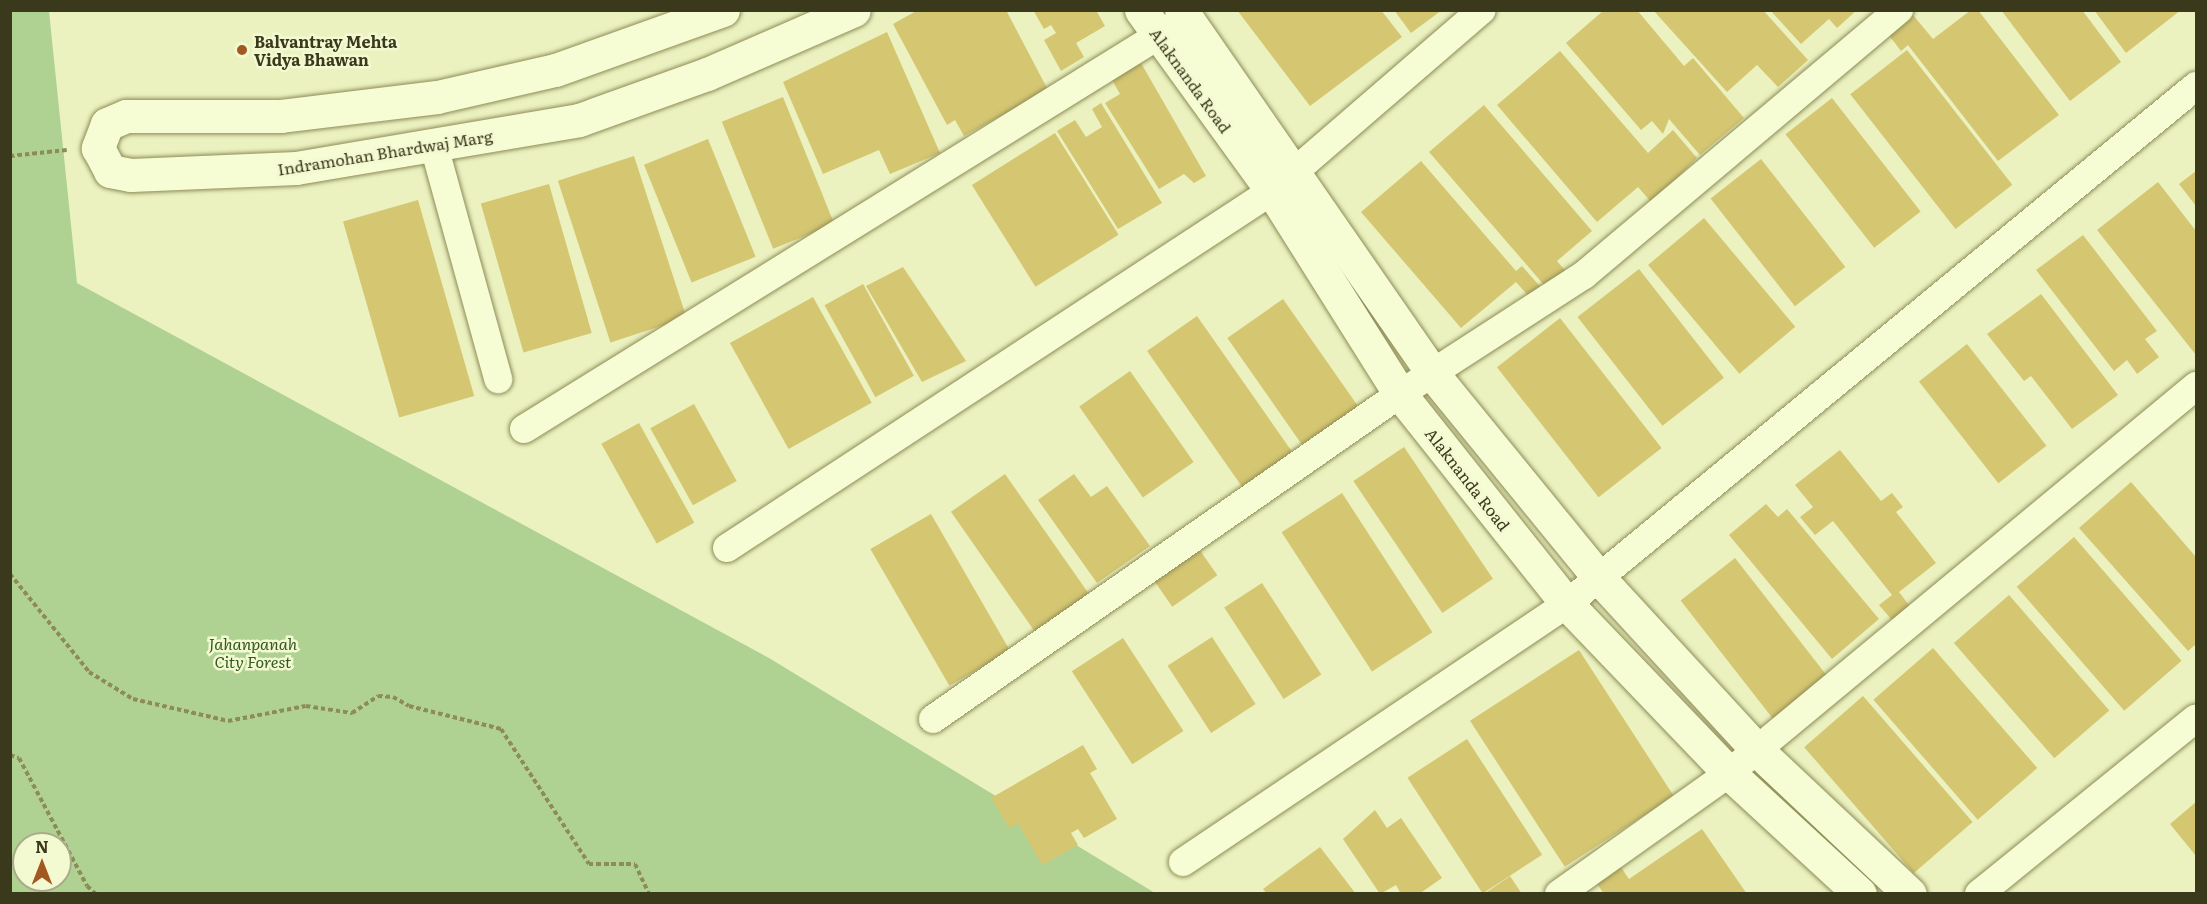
<!DOCTYPE html>
<style>
body{margin:0}
#map{position:relative;width:2207px;height:904px;overflow:hidden;background:#ebf2c0;font-family:Literata,serif}
div>[style]{position:absolute}
[style*='--x']{left:calc(var(--x)*1px);top:calc(var(--y)*1px);width:calc(var(--w)*1px);rotate:calc(var(--a)*1deg)}
.green>*{inset:0;background:#afd293}
.building>*{inset:0;background:#d5c672;transform-origin:0 0}
.path>*{height:4px;margin-top:-2px;transform-origin:0;background:repeating-linear-gradient(90deg,#8e8c56 0 4.5px,transparent 0 7.5px)}
.roads{filter:drop-shadow(0 0 2px #8e8c56) drop-shadow(0 0 2px #8e8c56)}
.minor>*{height:28px;margin:-14px;padding:0 14px;transform-origin:14px;border-radius:14px;background:#f6fcd4}
.tertiary>*{height:33px;margin:-16.5px;padding:0 16.5px;transform-origin:16.5px;border-radius:16.5px;background:#f6fcd4}
.dots>*{width:16px;height:16px;translate:-50% -50%;box-sizing:border-box;border:3px solid #f3f9d0;border-radius:50%}
span{translate:-50% -50%;white-space:nowrap;text-align:center;line-height:1.15;-webkit-text-stroke:5px #f3f9d0;paint-order:stroke}
.poi-label{font-size:16px;color:#3b391c;font-weight:700}
.left{translate:0 -50%;text-align:left}
.street-label{font-size:16px;color:#3b391c}
.park-label{font-size:16px;color:#325a20;font-style:italic}
.frame{position:absolute;inset:0;border:12px solid #3b391c;pointer-events:none}
.north{position:absolute;left:12px;top:832px;width:60px;height:60px;box-sizing:border-box;background:#f3f9d0;border:2px solid #a9ac88;border-radius:50%;rotate:0deg;font-size:16px;font-weight:700;line-height:24px;text-align:center;color:#3b391c}
.north::after{content:'';display:block;margin:auto;width:21px;height:27px;background:#a3581f;clip-path:polygon(50% 0,100% 100%,50% 72%,0 100%)}
</style>
<div id="map">
<div class="green">
<div style="clip-path:polygon(evenodd,10px 11px,49px 11px,77px 283px,769px 658px,1155px 893px,11px 893px,10px 11px,24px 844px,60px 844px,60px 880px,24px 880px,24px 844px)"></div>
</div>
<div class="building">
<div style="clip-path:polygon(918px 10px,1006px 10px,1048px 90px,964px 136px,955px 120px,947px 125px,893px 24px)"></div>
<div style="clip-path:polygon(1033px 10px,1096px 10px,1105px 26px,1076px 43px,1084px 57px,1061px 71px,1044px 40px,1056px 33px,1051px 25px,1044px 29px)"></div>
<div style="clip-path:polygon(1237px 10px,1381px 10px,1402px 37px,1310px 106px)"></div>
<div style="clip-path:polygon(1394px 10px,1442px 10px,1411px 33px)"></div>
<div style="clip-path:polygon(1604px 10px,1637px 10px,1684px 66px,1693px 58px,1744px 118px,1700px 155px,1669px 119px,1663px 134px,1652px 121px,1641px 130px,1566px 43px)"></div>
<div style="clip-path:polygon(1653px 10px,1763px 10px,1808px 60px,1778px 87px,1757px 65px,1727px 92px)"></div>
<div style="clip-path:polygon(1770px 10px,1857px 10px,1837px 28px,1829px 19px,1801px 44px)"></div>
<div style="clip-path:polygon(1971px 10px,1978px 10px,2059px 115px,1998px 161px,1908px 45px,1901px 51px,1888px 34px,1913px 15px,1933px 39px)"></div>
<div style="clip-path:polygon(2001px 10px,2082px 10px,2121px 62px,2070px 101px)"></div>
<div style="clip-path:polygon(2094px 10px,2181px 10px,2126px 53px)"></div>
<div style="clip-path:polygon(887px 32px,940px 153px,890px 174px,879px 150px,823px 174px,783px 82px)"></div>
<div style="left:1907px;top:50px;width:171px;height:72px;rotate:52deg"></div>
<div style="clip-path:polygon(1560px 51px,1648px 153px,1673px 130px,1697px 158px,1652px 203px,1638px 187px,1597px 222px,1497px 105px)"></div>
<div style="clip-path:polygon(1141px 63px,1206px 176px,1194px 183px,1184px 174px,1159px 189px,1105px 103px,1120px 94px,1112px 80px)"></div>
<div style="left:783px;top:97px;width:137px;height:66px;rotate:68deg"></div>
<div style="left:1832px;top:98px;width:144px;height:59px;rotate:52deg"></div>
<div style="clip-path:polygon(1101px 103px,1162px 203px,1118px 229px,1057px 131px,1075px 120px,1086px 137px,1102px 127px,1092px 109px)"></div>
<div style="clip-path:polygon(1484px 105px,1592px 231px,1557px 261px,1570px 276px,1551px 293px,1429px 152px)"></div>
<div style="left:1055px;top:133px;width:120px;height:98px;rotate:58deg"></div>
<div style="left:708px;top:139px;width:127px;height:69px;rotate:68deg"></div>
<div style="left:634px;top:156px;width:170px;height:80px;rotate:72deg"></div>
<div style="left:1761px;top:159px;width:137px;height:64px;rotate:52deg"></div>
<div style="clip-path:polygon(1421px 161px,1516px 271px,1522px 266px,1544px 291px,1533px 301px,1516px 282px,1461px 328px,1361px 212px)"></div>
<div style="clip-path:polygon(2196px 171px,2196px 206px,2179px 184px)"></div>
<div style="clip-path:polygon(2158px 182px,2196px 231px,2196px 355px,2097px 230px)"></div>
<div style="left:549px;top:184px;width:155px;height:71px;rotate:74deg"></div>
<div style="left:418px;top:200px;width:204px;height:78px;rotate:74deg"></div>
<div style="left:1704px;top:218px;width:142px;height:73px;rotate:50deg"></div>
<div style="clip-path:polygon(2083px 235px,2157px 331px,2145px 339px,2159px 357px,2137px 374px,2127px 360px,2114px 371px,2036px 270px)"></div>
<div style="clip-path:polygon(903px 267px,966px 361px,922px 382px,866px 286px)"></div>
<div style="left:1639px;top:269px;width:138px;height:78px;rotate:52deg"></div>
<div style="left:863px;top:284px;width:105px;height:44px;rotate:61deg"></div>
<div style="clip-path:polygon(2041px 294px,2118px 395px,2072px 429px,2031px 376px,2024px 381px,1987px 334px)"></div>
<div style="left:813px;top:297px;width:121px;height:95px;rotate:61deg"></div>
<div style="left:1283px;top:299px;width:133px;height:68px;rotate:55deg"></div>
<div style="left:1197px;top:316px;width:170px;height:61px;rotate:55deg"></div>
<div style="left:1560px;top:318px;width:165px;height:80px;rotate:52deg"></div>
<div style="left:1967px;top:344px;width:129px;height:61px;rotate:52deg"></div>
<div style="left:1130px;top:371px;width:111px;height:62px;rotate:55deg"></div>
<div style="left:694px;top:404px;width:88px;height:50px;rotate:61deg"></div>
<div style="left:639px;top:423px;width:114px;height:43px;rotate:61deg"></div>
<div style="left:1404px;top:447px;width:159px;height:61px;rotate:56deg"></div>
<div style="clip-path:polygon(1840px 450px,1881px 501px,1892px 493px,1903px 507px,1896px 512px,1936px 563px,1899px 592px,1915px 613px,1898px 627px,1879px 605px,1892px 595px,1833px 521px,1815px 535px,1800px 517px,1813px 507px,1795px 485px)"></div>
<div style="left:1005px;top:474px;width:147px;height:66px;rotate:55deg"></div>
<div style="clip-path:polygon(1074px 474px,1091px 497px,1107px 486px,1150px 546px,1097px 583px,1038px 500px)"></div>
<div style="clip-path:polygon(2131px 482px,2196px 557px,2196px 644px,2188px 651px,2079px 528px)"></div>
<div style="left:1342px;top:493px;width:166px;height:72px;rotate:57deg"></div>
<div style="clip-path:polygon(1766px 504px,1778px 517px,1787px 509px,1879px 619px,1832px 659px,1729px 535px)"></div>
<div style="left:931px;top:514px;width:158px;height:70px;rotate:60deg"></div>
<div style="left:2074px;top:537px;width:164px;height:76px;rotate:49deg"></div>
<div style="left:1199px;top:549px;width:32px;height:55px;rotate:55deg"></div>
<div style="left:1735px;top:558px;width:150px;height:69px;rotate:52deg"></div>
<div style="left:1262px;top:583px;width:109px;height:45px;rotate:57deg"></div>
<div style="left:2009px;top:595px;width:153px;height:73px;rotate:49deg"></div>
<div style="left:1212px;top:637px;width:80px;height:53px;rotate:57deg"></div>
<div style="left:1123px;top:638px;width:111px;height:61px;rotate:57deg"></div>
<div style="left:1933px;top:648px;width:159px;height:79px;rotate:49deg"></div>
<div style="left:1579px;top:650px;width:174px;height:130px;rotate:57deg"></div>
<div style="left:1863px;top:696px;width:167px;height:78px;rotate:49deg"></div>
<div style="left:1467px;top:739px;width:138px;height:71px;rotate:57deg"></div>
<div style="clip-path:polygon(1083px 745px,1097px 769px,1090px 773px,1117px 819px,1084px 838px,1078px 829px,1071px 833px,1078px 845px,1042px 865px,1018px 823px,1009px 828px,991px 798px)"></div>
<div style="clip-path:polygon(2196px 802px,2196px 856px,2170px 824px)"></div>
<div style="clip-path:polygon(1375px 810px,1387px 828px,1401px 818px,1442px 878px,1419px 894px,1401px 894px,1396px 885px,1380px 894px,1343px 839px)"></div>
<div style="clip-path:polygon(1702px 829px,1747px 894px,1604px 894px,1594px 879px,1618px 863px,1629px 879px)"></div>
<div style="clip-path:polygon(1320px 847px,1356px 894px,1267px 894px,1263px 889px)"></div>
<div style="clip-path:polygon(1510px 876px,1522px 894px,1484px 894px)"></div>
</div>
<div class="path">
<div style="--x:10;--y:156;--w:57;--a:-6"></div>
<div style="--x:10;--y:574;--w:126;--a:51.1"></div>
<div style="--x:89;--y:672;--w:52;--a:31.5"></div>
<div style="--x:133;--y:699;--w:98;--a:13"></div>
<div style="--x:228;--y:721;--w:79;--a:-10.9"></div>
<div style="--x:306;--y:706;--w:47;--a:8.7"></div>
<div style="--x:352;--y:713;--w:31;--a:-33"></div>
<div style="--x:378;--y:696;--w:15;--a:4"></div>
<div style="--x:393;--y:697;--w:18;--a:29"></div>
<div style="--x:409;--y:706;--w:95;--a:14"></div>
<div style="--x:501;--y:729;--w:161;--a:56.9"></div>
<div style="--x:589;--y:864;--w:46;--a:0"></div>
<div style="--x:635;--y:864;--w:33;--a:65"></div>
<div style="--x:10;--y:755;--w:9;--a:18"></div>
<div style="--x:19;--y:758;--w:145;--a:62"></div>
<div style="--x:87;--y:886;--w:12;--a:42"></div>
</div>
<div class="roads">
<div class="minor">
<div style="--x:434;--y:146;--w:242;--a:74.6"></div>
<div style="--x:524;--y:429;--w:768;--a:-31.81"></div>
<div style="--x:727;--y:548;--w:652;--a:-33.23"></div>
<div style="--x:1272;--y:191;--w:277;--a:-40.8"></div>
<div style="--x:933;--y:719;--w:569;--a:-34.84"></div>
<div style="--x:1400;--y:394;--w:219;--a:-32.9"></div>
<div style="--x:1584;--y:275;--w:412;--a:-40.1"></div>
<div style="--x:1183;--y:862;--w:463;--a:-33.9"></div>
<div style="--x:1567;--y:604;--w:815;--a:-39.47"></div>
<div style="--x:1559;--y:894;--w:209;--a:-35.4"></div>
<div style="--x:1729;--y:773;--w:607;--a:-39.65"></div>
<div style="--x:1979;--y:894;--w:279;--a:-39"></div>
</div>
<div class="tertiary">
<div style="--x:723;--y:10;--w:178;--a:160.3"></div>
<div style="--x:555;--y:70;--w:121;--a:167.1"></div>
<div style="--x:437;--y:97;--w:157;--a:173.1"></div>
<div style="--x:281;--y:116;--w:155;--a:180"></div>
<div style="--x:126;--y:116;--w:21;--a:157"></div>
<div style="--x:107;--y:124;--w:26;--a:111"></div>
<div style="--x:98;--y:148;--w:26;--a:62"></div>
<div style="--x:110;--y:171;--w:21;--a:11"></div>
<div style="--x:131;--y:175;--w:165;--a:-2.4"></div>
<div style="--x:296;--y:168;--w:287;--a:-9.6"></div>
<div style="--x:579;--y:120;--w:136;--a:-19.8"></div>
<div style="--x:707;--y:74;--w:160;--a:-23.5"></div>
<div style="--x:1141;--y:10;--w:223;--a:54.1"></div>
<div style="--x:1272;--y:191;--w:240;--a:57.8"></div>
<div style="--x:1400;--y:394;--w:268;--a:51.5"></div>
<div style="--x:1567;--y:604;--w:234;--a:46.2"></div>
<div style="--x:1729;--y:773;--w:178;--a:42.7"></div>
<div style="--x:1181;--y:10;--w:441;--a:55.3"></div>
<div style="--x:1432;--y:373;--w:264;--a:50.8"></div>
<div style="--x:1599;--y:578;--w:234;--a:47.4"></div>
<div style="--x:1757;--y:750;--w:210;--a:43.3"></div>
</div>
</div>
<div class="dots">
<div style="left:242px;top:50px;background:#a3581f"></div>
</div>
<div class="poi-label">
<span class="left" style="left:254px;top:50px">Balvantray Mehta<br>Vidya Bhawan</span>
</div>
<div class="street-label">
<span style="left:1191px;top:80px;rotate:54deg">Alaknanda Road</span>
<span style="left:385px;top:152px;rotate:-9deg">Indramohan Bhardwaj Marg</span>
<span style="left:1468px;top:479px;rotate:52deg">Alaknanda Road</span>
</div>
<div class="park-label">
<span style="left:253px;top:652px">Jahanpanah<br>City Forest</span>
</div>
<div class="frame"></div>
<div class="north">N</div>
</div>
